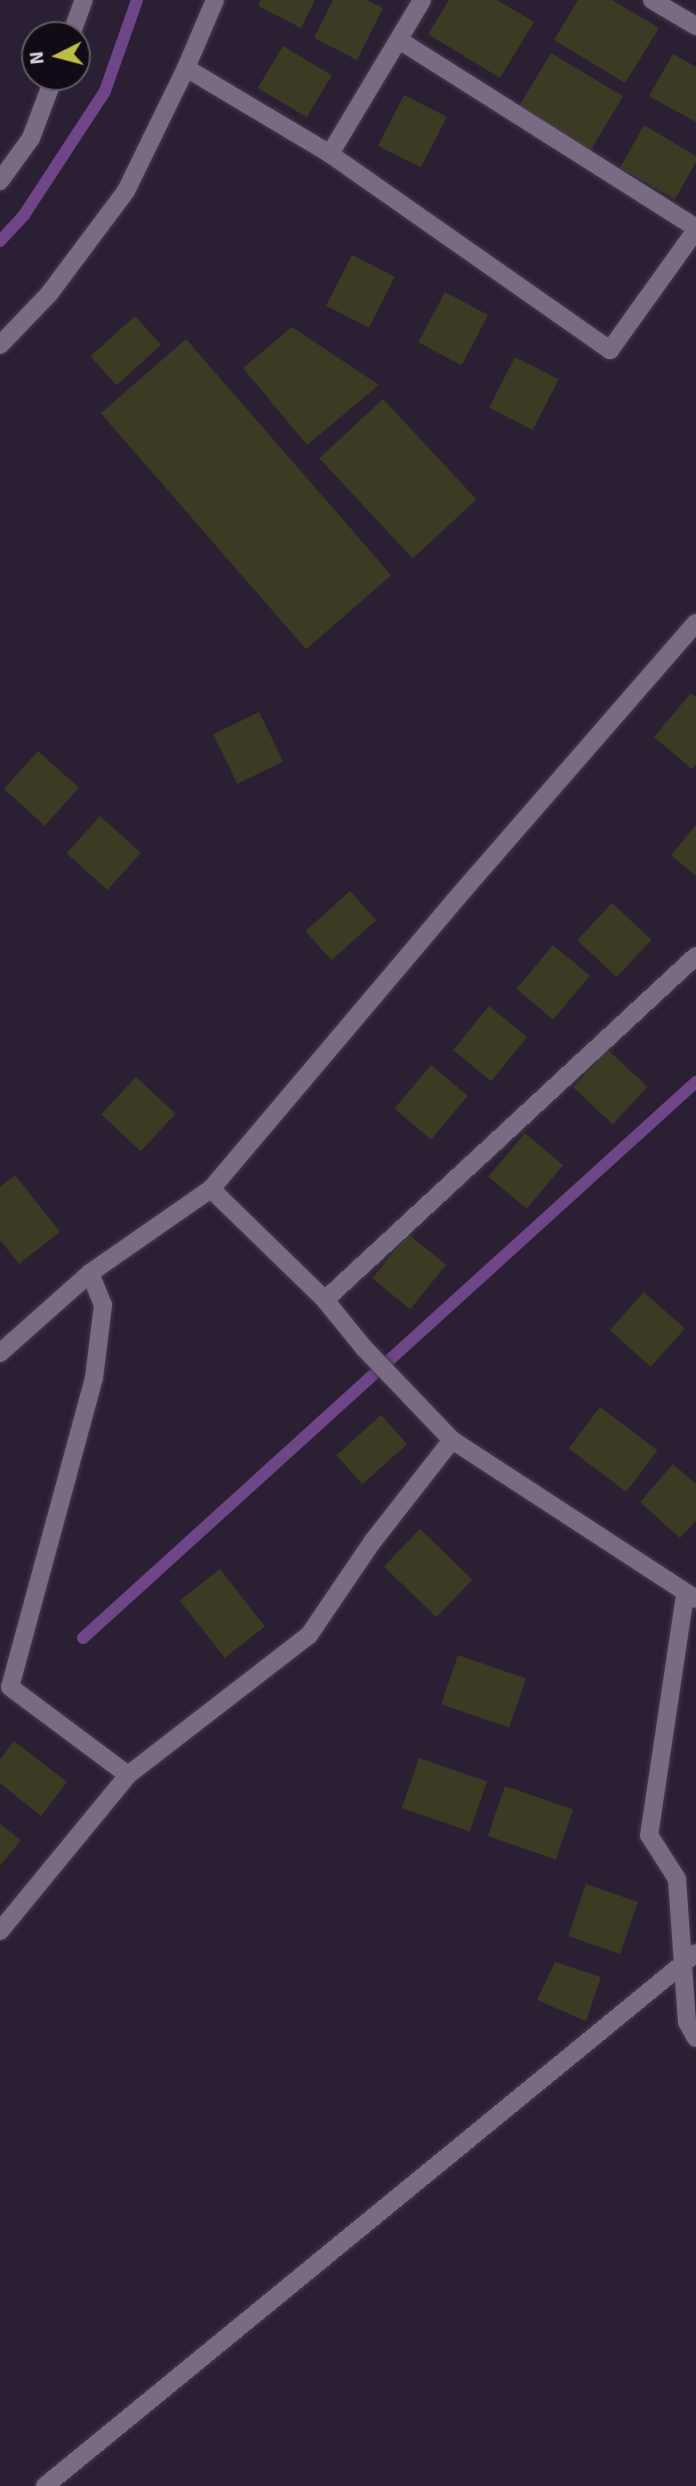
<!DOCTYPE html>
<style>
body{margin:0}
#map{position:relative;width:696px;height:2486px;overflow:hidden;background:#2b1f33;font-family:Signika,sans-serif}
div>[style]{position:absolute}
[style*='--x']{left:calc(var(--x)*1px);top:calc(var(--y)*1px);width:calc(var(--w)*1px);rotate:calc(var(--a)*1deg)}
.stream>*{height:12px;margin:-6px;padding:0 6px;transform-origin:6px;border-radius:6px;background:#6e4687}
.building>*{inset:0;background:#3a3b22;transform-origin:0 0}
.roads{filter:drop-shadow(0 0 2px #453b4c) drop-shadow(0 0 2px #453b4c)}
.street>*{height:18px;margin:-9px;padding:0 9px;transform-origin:9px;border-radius:9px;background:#796b83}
.secondary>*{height:18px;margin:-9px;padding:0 9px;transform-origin:9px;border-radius:9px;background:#796b83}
span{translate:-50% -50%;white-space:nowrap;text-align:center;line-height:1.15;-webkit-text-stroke:5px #100b14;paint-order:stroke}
.north{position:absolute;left:21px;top:21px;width:70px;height:70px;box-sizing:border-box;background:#100b14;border:2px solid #5f5964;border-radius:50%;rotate:264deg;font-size:19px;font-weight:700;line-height:28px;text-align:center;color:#d5cedb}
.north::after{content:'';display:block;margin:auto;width:24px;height:32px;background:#bcbf44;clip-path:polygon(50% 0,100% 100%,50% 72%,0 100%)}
</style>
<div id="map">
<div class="stream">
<div style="--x:0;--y:241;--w:35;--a:-47"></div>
<div style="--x:24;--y:215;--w:148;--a:-56.8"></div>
<div style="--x:105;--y:91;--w:96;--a:-70.6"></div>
<div style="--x:83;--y:1638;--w:828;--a:-42.21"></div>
</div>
<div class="building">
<div style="clip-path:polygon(261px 0,315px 0,301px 28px,258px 6px)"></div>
<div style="clip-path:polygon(333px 0,367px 0,383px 8px,357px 60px,314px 38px)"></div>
<div style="clip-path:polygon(449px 0,497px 0,534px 22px,500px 78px,428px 34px)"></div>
<div style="clip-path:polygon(578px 0,612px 0,659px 28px,625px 83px,554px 40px)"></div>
<div style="left:283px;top:46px;width:57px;height:49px;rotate:31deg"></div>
<div style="left:551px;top:53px;width:84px;height:66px;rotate:31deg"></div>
<div style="clip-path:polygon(673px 54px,696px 67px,696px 122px,649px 96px)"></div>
<div style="left:404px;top:95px;width:48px;height:57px;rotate:27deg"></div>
<div style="clip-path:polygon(644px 125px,696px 156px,696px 162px,675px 199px,620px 168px)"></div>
<div style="left:352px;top:255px;width:48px;height:57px;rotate:27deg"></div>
<div style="left:445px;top:292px;width:49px;height:57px;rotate:28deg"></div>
<div style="left:135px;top:316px;width:39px;height:60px;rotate:48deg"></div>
<div style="clip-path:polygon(292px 327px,379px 385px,307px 445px,243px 368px)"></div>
<div style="left:186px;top:339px;width:313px;height:113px;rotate:49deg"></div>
<div style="left:515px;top:357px;width:49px;height:57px;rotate:27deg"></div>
<div style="left:383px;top:399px;width:137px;height:87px;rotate:47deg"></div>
<div style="clip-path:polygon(691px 693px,696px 697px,696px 764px,692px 769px,654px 737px)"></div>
<div style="left:259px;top:712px;width:55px;height:51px;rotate:64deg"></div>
<div style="left:38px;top:751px;width:55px;height:51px;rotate:42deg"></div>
<div style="left:100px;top:816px;width:55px;height:50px;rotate:42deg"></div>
<div style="clip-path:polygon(696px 825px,696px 876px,671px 855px)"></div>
<div style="left:350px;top:891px;width:39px;height:60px;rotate:48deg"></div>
<div style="left:612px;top:903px;width:54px;height:51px;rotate:43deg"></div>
<div style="left:553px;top:945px;width:48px;height:57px;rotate:40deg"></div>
<div style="left:489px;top:1006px;width:49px;height:57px;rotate:39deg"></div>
<div style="left:608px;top:1050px;width:54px;height:51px;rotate:43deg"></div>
<div style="left:431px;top:1065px;width:48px;height:57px;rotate:40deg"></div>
<div style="left:136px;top:1077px;width:54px;height:51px;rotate:43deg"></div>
<div style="left:525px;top:1133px;width:50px;height:57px;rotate:40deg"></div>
<div style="clip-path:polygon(15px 1175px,60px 1232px,19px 1264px,0 1240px,0 1187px)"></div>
<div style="left:408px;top:1234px;width:49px;height:57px;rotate:39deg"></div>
<div style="left:644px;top:1292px;width:55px;height:51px;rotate:42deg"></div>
<div style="left:600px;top:1407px;width:72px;height:52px;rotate:37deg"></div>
<div style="left:381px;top:1415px;width:39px;height:60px;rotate:48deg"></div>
<div style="clip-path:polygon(673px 1464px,696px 1484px,696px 1521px,680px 1538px,640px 1502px)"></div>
<div style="left:420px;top:1529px;width:73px;height:52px;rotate:44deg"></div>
<div style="left:220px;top:1569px;width:73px;height:51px;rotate:52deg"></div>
<div style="left:458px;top:1655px;width:72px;height:52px;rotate:19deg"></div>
<div style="clip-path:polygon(14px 1741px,67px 1782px,41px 1816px,0 1783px,0 1759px)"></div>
<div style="left:419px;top:1758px;width:72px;height:53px;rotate:19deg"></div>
<div style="left:505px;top:1786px;width:72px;height:53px;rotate:19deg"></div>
<div style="clip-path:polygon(0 1824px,21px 1840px,0 1866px)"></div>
<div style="left:586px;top:1884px;width:55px;height:55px;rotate:19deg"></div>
<div style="clip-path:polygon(555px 1962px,601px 1977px,586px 2021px,537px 2000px)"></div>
</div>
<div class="roads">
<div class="street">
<div style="--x:652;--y:0;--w:51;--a:30.6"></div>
<div style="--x:71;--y:35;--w:37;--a:-70"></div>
<div style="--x:399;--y:40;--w:352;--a:32.3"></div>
<div style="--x:186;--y:68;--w:168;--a:30.8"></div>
<div style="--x:330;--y:154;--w:342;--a:35"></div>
<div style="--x:610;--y:350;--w:148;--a:-54.4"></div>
<div style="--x:330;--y:154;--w:179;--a:-59.1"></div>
<div style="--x:0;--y:181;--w:53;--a:-54.2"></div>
<div style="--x:31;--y:138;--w:65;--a:-69.3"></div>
<div style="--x:211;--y:1189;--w:159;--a:44.2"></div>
<div style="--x:325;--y:1300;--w:62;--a:50.9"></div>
<div style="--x:364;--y:1348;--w:127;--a:46.3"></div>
<div style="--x:452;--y:1440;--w:291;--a:33.1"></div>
<div style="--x:90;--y:1273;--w:35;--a:68"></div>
<div style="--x:103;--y:1305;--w:74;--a:97"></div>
<div style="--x:94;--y:1378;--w:320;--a:105.2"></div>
<div style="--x:10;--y:1687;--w:147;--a:36.7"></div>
<div style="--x:325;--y:1300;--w:506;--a:-42.84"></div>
<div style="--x:0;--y:1353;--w:120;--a:-41.6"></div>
<div style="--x:90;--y:1273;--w:147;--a:-34.8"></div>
<div style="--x:211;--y:1189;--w:378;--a:-49.8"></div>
<div style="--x:455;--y:900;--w:367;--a:-49"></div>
<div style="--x:685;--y:1595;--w:243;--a:98.5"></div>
<div style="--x:649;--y:1835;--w:52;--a:57.5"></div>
<div style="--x:677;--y:1879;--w:143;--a:86"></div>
<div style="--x:687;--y:2022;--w:18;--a:61"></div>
<div style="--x:0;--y:1931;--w:202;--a:-50.6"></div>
<div style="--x:128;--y:1775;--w:229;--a:-37.7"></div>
<div style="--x:309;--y:1635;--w:114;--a:-55.8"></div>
<div style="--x:373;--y:1541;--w:128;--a:-52"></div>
<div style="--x:45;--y:2486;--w:841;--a:-39.31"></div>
</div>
<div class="secondary">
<div style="--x:0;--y:345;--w:71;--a:-46.1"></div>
<div style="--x:49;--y:294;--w:129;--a:-53.2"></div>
<div style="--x:126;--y:191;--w:137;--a:-64"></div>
<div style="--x:186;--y:68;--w:74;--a:-66.9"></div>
</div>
</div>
<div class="north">N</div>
</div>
